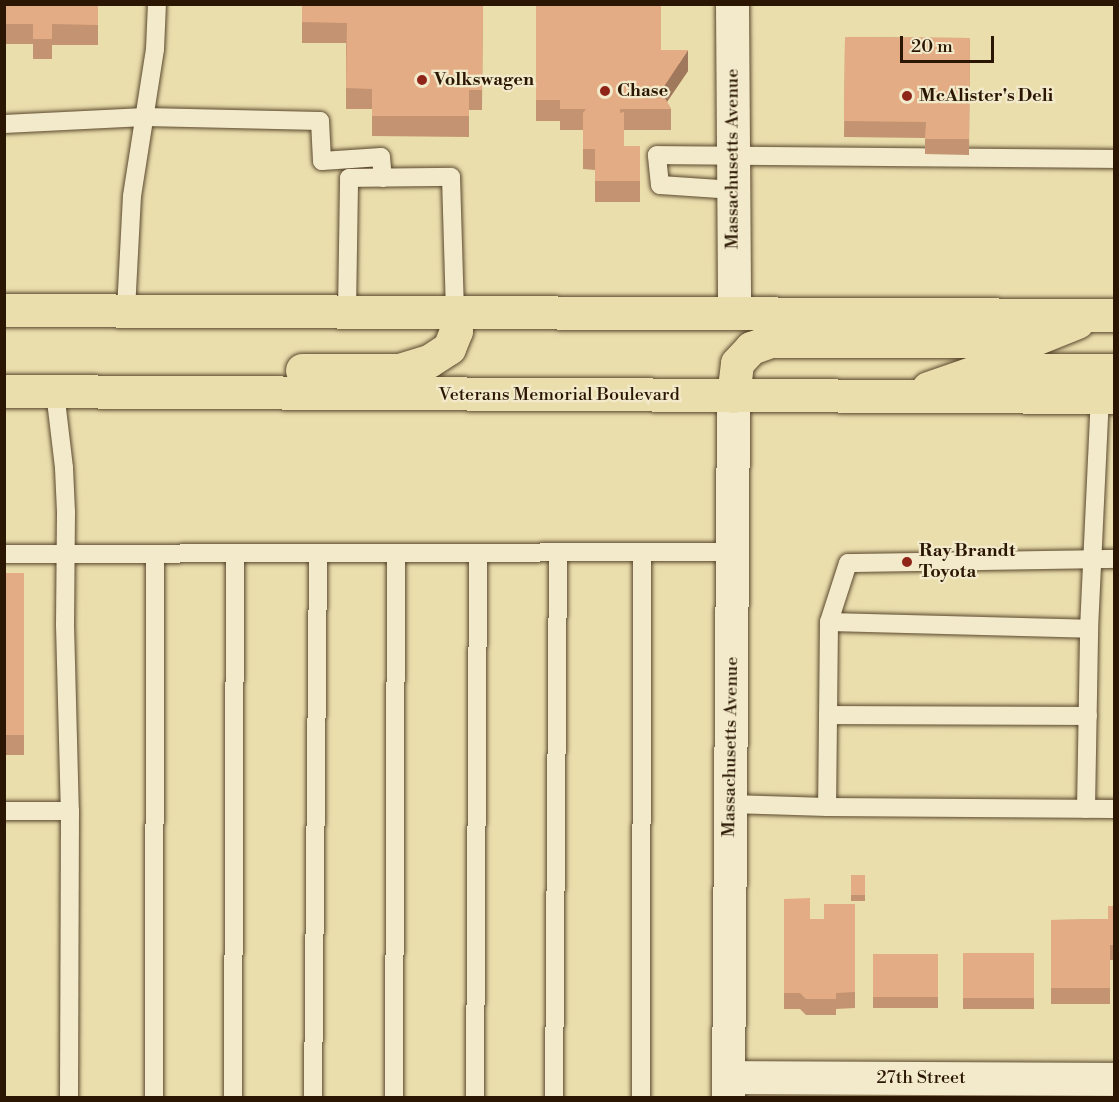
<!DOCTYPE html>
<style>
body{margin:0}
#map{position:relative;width:1119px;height:1102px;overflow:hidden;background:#ebdead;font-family:"Libre Bodoni",serif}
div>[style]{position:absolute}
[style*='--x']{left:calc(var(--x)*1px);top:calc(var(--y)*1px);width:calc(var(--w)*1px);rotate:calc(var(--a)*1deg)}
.roads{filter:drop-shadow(0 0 2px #5a482d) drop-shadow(0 0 2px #5a482d)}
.lane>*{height:18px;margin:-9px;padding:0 9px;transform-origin:9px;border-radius:9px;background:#f2eaca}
.street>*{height:33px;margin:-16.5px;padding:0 16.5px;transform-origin:16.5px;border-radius:16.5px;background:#f2eaca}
.primary>*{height:33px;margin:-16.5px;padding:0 16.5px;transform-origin:16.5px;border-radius:16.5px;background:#ebdead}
.wall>*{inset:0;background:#c49472;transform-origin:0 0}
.shaded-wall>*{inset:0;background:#a0785c}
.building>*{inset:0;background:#e4ac84;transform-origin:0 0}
.dots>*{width:16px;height:16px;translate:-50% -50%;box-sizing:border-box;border:3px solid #f2eaca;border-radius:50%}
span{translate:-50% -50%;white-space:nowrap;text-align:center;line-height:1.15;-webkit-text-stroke:4.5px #f2eaca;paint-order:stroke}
.poi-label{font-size:18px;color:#2a1602;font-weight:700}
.left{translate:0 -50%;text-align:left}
.street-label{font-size:18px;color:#2a1602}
.frame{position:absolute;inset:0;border:6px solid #2a1602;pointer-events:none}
.scale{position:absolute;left:900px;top:36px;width:94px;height:27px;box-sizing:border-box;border:3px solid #2a1602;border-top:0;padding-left:8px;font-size:18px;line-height:21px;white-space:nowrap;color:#2a1602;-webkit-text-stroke:4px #f2eaca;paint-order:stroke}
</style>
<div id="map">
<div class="roads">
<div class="lane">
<div style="--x:4;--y:124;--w:141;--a:-2.8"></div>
<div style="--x:145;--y:117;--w:175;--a:1.3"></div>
<div style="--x:320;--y:121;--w:40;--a:87.1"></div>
<div style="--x:322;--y:161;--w:59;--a:-3.9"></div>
<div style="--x:381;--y:157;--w:21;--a:85"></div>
<div style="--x:734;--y:190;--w:74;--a:-176.1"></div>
<div style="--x:660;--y:185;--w:30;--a:-96"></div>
<div style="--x:657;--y:155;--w:457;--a:0.5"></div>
<div style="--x:126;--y:310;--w:114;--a:-87"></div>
<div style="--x:132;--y:196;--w:149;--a:-81.1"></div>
<div style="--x:155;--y:49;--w:45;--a:-87.5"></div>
<div style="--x:347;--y:311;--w:133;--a:-89.1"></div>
<div style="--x:349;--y:178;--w:102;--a:-0.6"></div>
<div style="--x:451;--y:177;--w:135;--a:88.3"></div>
<div style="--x:55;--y:392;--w:77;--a:83.2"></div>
<div style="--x:64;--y:468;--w:44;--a:87.4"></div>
<div style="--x:66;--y:512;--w:113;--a:90.5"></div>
<div style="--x:65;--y:625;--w:186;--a:88.5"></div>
<div style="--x:4;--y:554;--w:728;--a:-0.16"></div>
<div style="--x:1114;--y:559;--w:266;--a:179.1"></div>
<div style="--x:848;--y:563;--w:62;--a:107.9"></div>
<div style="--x:829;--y:622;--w:185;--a:90.6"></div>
<div style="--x:827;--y:807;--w:287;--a:0.4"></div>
<div style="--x:829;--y:622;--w:260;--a:1.5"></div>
<div style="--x:1089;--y:629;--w:232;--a:-87.3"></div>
<div style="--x:828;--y:715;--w:260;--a:0.2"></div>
<div style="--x:731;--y:804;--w:96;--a:1.8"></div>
<div style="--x:1086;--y:809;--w:180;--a:-89"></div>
<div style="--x:4;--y:811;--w:66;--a:0"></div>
<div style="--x:70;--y:811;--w:287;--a:90.2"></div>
<div style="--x:154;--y:1098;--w:544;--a:-89.89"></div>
<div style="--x:233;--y:1098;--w:544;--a:-89.79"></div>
<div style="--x:313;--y:1098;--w:544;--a:-89.47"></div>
<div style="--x:394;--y:1098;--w:544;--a:-89.79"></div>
<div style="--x:475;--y:1098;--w:544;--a:-89.68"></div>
<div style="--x:554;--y:1098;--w:544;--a:-89.58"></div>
<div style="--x:641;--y:1098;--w:544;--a:-89.89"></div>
</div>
<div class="street">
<div style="--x:732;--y:4;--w:309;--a:89.6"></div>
<div style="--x:728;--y:1077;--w:386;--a:0.3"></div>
<div style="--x:728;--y:1098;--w:702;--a:-89.59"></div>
</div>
<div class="primary">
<div style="--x:4;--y:310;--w:1110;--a:0.26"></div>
<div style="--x:302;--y:370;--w:97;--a:0"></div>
<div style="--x:399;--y:370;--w:31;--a:-17"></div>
<div style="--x:429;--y:361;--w:24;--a:-33"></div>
<div style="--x:449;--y:348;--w:18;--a:-68"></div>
<div style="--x:456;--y:331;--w:19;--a:-93"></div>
<div style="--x:928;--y:388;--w:55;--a:-19.1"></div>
<div style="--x:980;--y:370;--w:134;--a:0"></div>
<div style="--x:4;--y:391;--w:1110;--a:0.31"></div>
<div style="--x:733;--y:396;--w:33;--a:-83"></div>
<div style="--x:737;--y:363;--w:21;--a:-47"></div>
<div style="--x:751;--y:348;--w:20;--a:-20"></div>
<div style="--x:770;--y:341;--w:260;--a:0"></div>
<div style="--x:1030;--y:341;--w:51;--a:-22"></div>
</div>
</div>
<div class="wall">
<div style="clip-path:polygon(4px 4px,98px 4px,98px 45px,52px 45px,52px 59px,33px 59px,33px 44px,4px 44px)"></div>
<div style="clip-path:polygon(302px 4px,483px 4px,482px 110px,469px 110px,469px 137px,372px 136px,372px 109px,346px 109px,346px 43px,302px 43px)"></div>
<div style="clip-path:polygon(536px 4px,661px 50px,688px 71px,667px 102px,671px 109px,671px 130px,624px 130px,624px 146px,640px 146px,640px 202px,595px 202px,595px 170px,583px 169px,583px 130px,560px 130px,560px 121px,536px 121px)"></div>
<div style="clip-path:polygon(845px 37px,970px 38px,969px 155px,925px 154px,925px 138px,844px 137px)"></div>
<div style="left:4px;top:573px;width:20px;height:182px"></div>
<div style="left:851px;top:875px;width:14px;height:26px"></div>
<div style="clip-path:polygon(784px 899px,810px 919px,824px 919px,855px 904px,855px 1008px,836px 1009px,836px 1015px,806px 1015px,800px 1009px,784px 1009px)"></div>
<div style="clip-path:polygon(1114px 906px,1114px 960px,1110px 960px,1110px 1004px,1051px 1004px,1051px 920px,1108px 919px)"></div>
<div style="left:963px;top:953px;width:71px;height:56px"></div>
<div style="left:873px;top:954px;width:65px;height:54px"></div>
</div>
<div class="shaded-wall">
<div style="clip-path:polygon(688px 50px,688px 71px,662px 109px,661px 91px)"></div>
</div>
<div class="building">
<div style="clip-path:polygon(4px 4px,98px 4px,98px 25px,52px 24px,52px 39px,33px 39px,33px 24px,4px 24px)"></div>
<div style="clip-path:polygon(302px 4px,483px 4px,482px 90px,469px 90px,469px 116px,372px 116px,372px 89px,346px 88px,347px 23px,302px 22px)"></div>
<div style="clip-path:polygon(536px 4px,661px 4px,661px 50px,688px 50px,661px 91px,671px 109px,620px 109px,620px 113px,624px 112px,624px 146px,640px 146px,640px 181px,595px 181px,595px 149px,583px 149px,583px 113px,586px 109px,560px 109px,560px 100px,536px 100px)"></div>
<div style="clip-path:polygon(845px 37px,970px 38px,969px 139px,925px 139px,926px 122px,844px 121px)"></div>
<div style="left:4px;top:573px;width:20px;height:162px"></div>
<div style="left:851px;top:875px;width:14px;height:20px"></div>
<div style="clip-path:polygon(810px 898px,810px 919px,824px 919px,824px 904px,855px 904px,855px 992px,836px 993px,836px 999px,806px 999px,800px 993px,784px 993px,784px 899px)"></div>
<div style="clip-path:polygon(1108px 906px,1114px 906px,1114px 945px,1110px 945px,1110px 988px,1051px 988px,1051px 920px,1108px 919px)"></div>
<div style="left:963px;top:953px;width:71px;height:45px"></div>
<div style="left:873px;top:954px;width:65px;height:43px"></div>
</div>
<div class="dots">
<div style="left:422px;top:80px;background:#8f2418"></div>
<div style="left:605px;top:91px;background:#8f2418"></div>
<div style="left:907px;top:96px;background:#8f2418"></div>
<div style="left:907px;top:562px;background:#8f2418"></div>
</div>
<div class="poi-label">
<span class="left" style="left:434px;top:80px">Volkswagen</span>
<span class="left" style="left:617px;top:91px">Chase</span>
<span class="left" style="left:919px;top:96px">McAlister's Deli</span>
<span class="left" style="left:919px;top:562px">Ray Brandt<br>Toyota</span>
</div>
<div class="street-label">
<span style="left:733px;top:159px;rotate:-90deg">Massachusetts Avenue</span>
<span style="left:559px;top:395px">Veterans Memorial Boulevard</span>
<span style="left:731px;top:747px;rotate:-89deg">Massachusetts Avenue</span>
<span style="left:921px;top:1078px">27th Street</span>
</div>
<div class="frame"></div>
<div class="scale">20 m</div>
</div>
